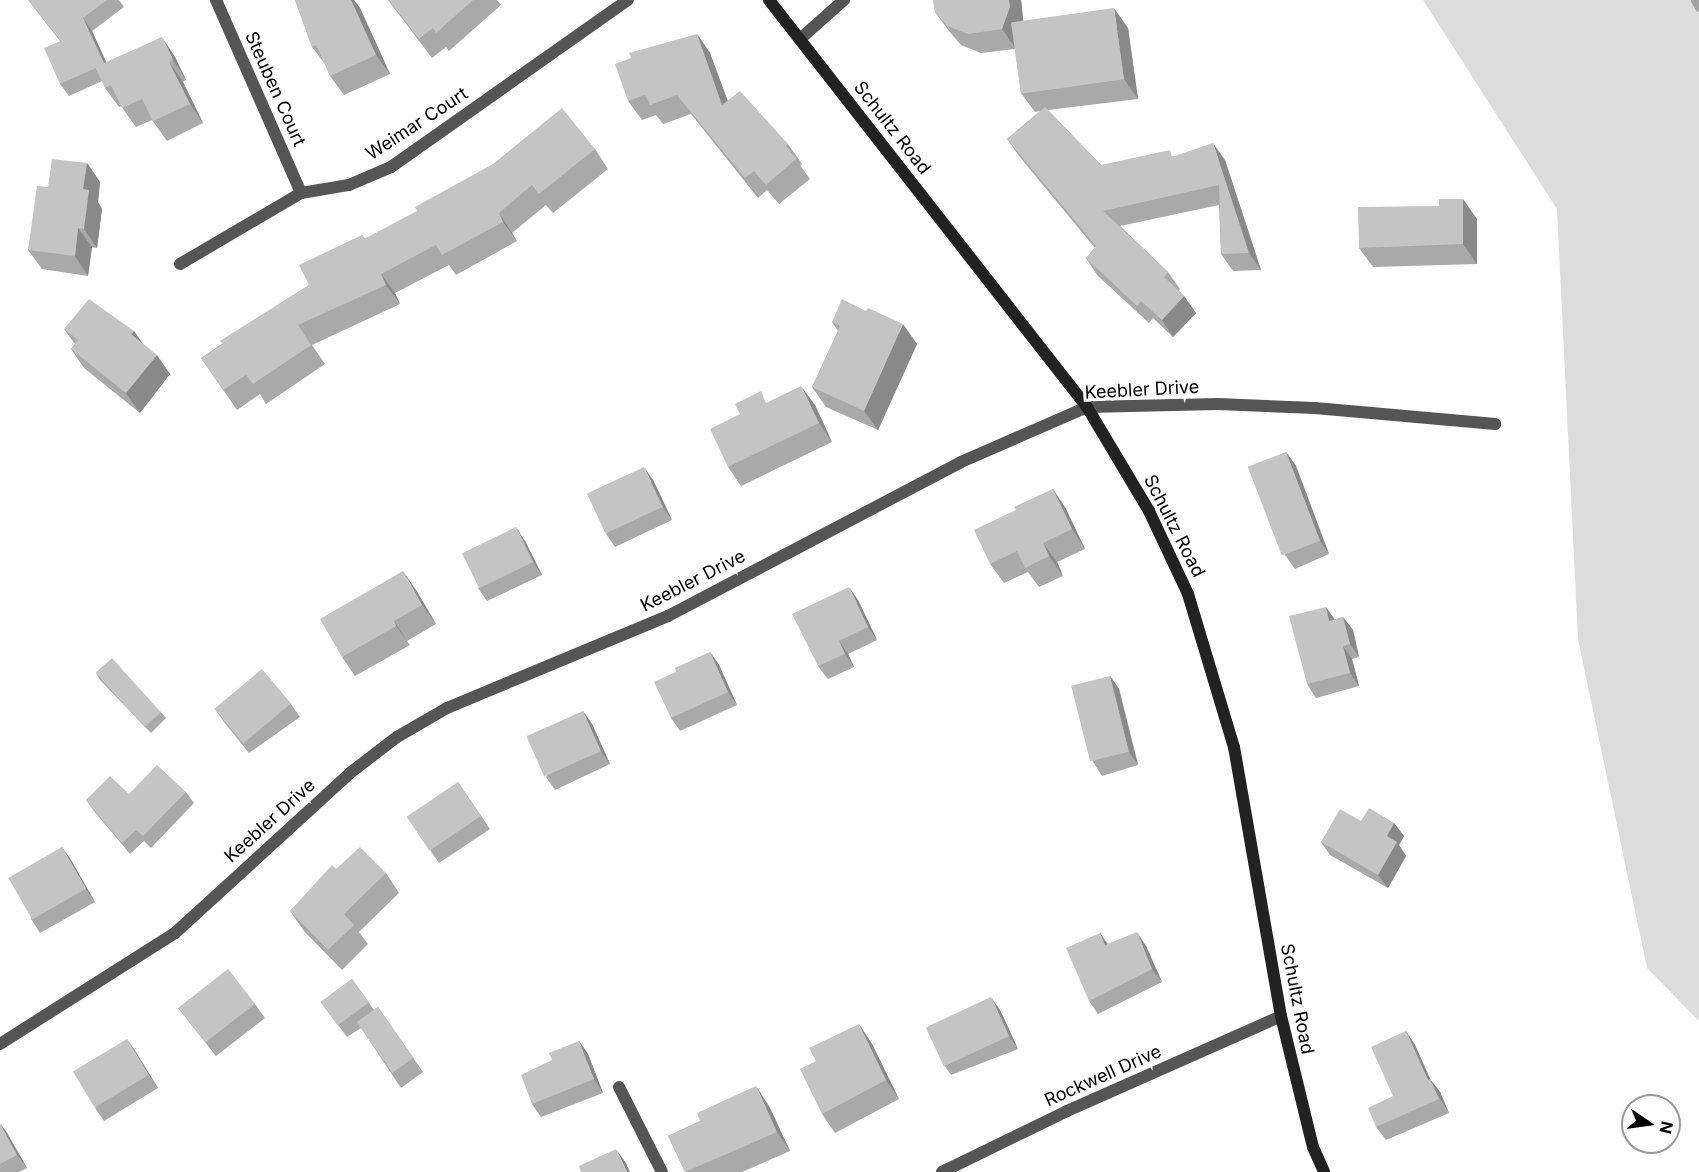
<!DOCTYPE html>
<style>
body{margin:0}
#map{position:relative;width:1699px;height:1172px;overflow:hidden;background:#fff;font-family:Inter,sans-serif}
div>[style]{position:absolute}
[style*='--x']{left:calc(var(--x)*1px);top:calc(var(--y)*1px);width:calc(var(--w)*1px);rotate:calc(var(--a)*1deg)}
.green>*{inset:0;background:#dcdcdc}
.stream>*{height:9px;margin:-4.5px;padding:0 4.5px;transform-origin:4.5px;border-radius:4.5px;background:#a3a3a3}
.lane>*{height:12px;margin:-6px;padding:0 6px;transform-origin:6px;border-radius:6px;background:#555}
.street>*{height:12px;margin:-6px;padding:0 6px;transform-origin:6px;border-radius:6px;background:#555}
.secondary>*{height:12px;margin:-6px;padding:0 6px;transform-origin:6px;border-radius:6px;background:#222}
.wall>*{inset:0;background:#a9a9a9}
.shaded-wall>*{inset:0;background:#898989}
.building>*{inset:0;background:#c4c4c4;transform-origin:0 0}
span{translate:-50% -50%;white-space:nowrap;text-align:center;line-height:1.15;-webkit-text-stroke:6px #fff;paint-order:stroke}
.street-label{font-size:18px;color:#000}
.north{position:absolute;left:1621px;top:1094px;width:60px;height:60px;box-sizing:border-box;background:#fff;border:2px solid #999;border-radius:50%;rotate:103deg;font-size:16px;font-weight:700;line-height:24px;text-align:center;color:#000}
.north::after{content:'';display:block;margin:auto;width:21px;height:27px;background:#000;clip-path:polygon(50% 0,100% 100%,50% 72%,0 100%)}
</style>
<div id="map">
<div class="green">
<div style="clip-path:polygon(1423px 0,1699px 0,1699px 1021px,1647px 968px,1578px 639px,1557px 209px)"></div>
</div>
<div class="stream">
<div style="--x:1695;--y:0;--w:8;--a:60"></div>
</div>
<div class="lane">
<div style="--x:800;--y:39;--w:59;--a:-41.6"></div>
<div style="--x:619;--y:1087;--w:95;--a:63.2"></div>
</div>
<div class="street">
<div style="--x:216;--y:0;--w:211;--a:66.2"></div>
<div style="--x:180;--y:264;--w:140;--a:-30.4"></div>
<div style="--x:301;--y:193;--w:49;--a:-9.5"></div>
<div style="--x:349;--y:185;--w:46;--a:-23.2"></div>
<div style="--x:391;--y:167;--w:290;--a:-35.2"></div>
<div style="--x:0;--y:1044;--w:207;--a:-32.4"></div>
<div style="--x:175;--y:933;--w:237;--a:-42.4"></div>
<div style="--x:350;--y:773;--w:59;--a:-37.5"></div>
<div style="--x:397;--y:737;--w:58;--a:-30.1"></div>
<div style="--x:447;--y:708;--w:239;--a:-22.6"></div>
<div style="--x:668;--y:616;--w:331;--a:-27.7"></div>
<div style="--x:961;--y:462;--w:137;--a:-23.6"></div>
<div style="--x:1087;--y:407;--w:131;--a:-1.3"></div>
<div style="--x:1218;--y:404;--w:97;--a:2.4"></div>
<div style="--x:1315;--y:408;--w:181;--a:5.1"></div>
<div style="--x:942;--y:1172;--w:139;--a:-26"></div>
<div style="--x:1067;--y:1111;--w:234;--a:-23.9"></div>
</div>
<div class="secondary">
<div style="--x:769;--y:0;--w:517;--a:52"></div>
<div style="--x:1087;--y:407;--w:121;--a:59.2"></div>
<div style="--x:1149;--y:511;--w:92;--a:64.8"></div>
<div style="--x:1188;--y:594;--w:160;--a:73.3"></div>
<div style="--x:1234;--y:747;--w:273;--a:80.1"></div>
<div style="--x:1281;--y:1016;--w:135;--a:76.3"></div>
<div style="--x:1313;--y:1147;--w:27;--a:66"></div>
</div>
<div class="wall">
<div style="clip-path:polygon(28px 0,119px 0,124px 7px,92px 31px,106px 62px,175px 57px,186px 80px,183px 82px,203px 123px,167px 141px,152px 120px,136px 127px,121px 106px,119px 107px,105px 88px,102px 81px,69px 96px,60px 84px,60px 41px)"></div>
<div style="clip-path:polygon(295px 0,354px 0,360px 8px,390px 74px,344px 95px,330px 76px,325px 64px,312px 47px)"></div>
<div style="clip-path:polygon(388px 0,497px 0,501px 5px,449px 51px,446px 47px,432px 58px)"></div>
<div style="clip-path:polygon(933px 0,1021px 0,1023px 21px,1128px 28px,1138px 99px,1048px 110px,1101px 165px,1175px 156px,1225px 160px,1261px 270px,1233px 271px,1221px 254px,1219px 205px,1120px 226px,1168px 272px,1180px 289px,1179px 291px,1184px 296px,1196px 313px,1173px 337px,1153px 318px,1149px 323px,1097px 275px,1086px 258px,1095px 248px,1019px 156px,1007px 139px,1040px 111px,1035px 112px,1021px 93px,1015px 49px,981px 53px,961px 45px,949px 31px,935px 12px)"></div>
<div style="clip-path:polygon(697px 34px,710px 53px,728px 101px,788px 144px,802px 164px,800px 165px,810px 179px,779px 204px,767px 190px,758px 198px,691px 114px,663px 124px,656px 115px,642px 120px,628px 101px)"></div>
<div style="clip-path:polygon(595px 149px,608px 169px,553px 213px,546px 205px,512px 233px,517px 241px,456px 275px,449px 265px,395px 293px,400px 304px,312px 345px,325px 364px,266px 404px,260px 394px,237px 410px,201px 358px,309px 285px,362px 235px,365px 239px)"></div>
<div style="clip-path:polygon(87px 163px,100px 182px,98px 202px,102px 209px,97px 248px,92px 247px,88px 276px,42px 269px,28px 250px,48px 187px)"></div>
<div style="clip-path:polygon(1477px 219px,1477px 264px,1373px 267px,1359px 248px)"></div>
<div style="clip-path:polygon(866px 311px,917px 344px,878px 430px,826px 407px,812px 387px,838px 331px,832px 322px)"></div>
<div style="clip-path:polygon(64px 329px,134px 331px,143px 344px,170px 374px,140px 413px,84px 368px,71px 349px,75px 344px)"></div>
<div style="clip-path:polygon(768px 402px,815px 405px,832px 442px,741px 486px,728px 467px)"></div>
<div style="clip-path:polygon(1286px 452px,1296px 466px,1329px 554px,1295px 569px,1285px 555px)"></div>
<div style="clip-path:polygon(653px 480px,672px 520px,615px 547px,606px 534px)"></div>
<div style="clip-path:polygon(1053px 489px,1066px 509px,1085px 549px,1057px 562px,1063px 576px,1039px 587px,1028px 572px,1004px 583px,990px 564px,1016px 510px)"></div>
<div style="clip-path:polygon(525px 541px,542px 575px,487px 601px,478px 588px)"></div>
<div style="clip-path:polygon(416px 590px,436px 624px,407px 641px,410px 645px,355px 676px,342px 657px)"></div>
<div style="clip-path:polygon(858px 600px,877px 640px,848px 654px,854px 667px,828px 679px,818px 666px)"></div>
<div style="clip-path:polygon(1326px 607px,1334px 620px,1343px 617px,1353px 630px,1359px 657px,1352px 659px,1359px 686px,1316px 698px,1307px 684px)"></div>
<div style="clip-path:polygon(710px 652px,719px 665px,737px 705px,680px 731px,671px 718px,676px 672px)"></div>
<div style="clip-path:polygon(96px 673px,161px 712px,166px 718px,151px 733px,100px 680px)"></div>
<div style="clip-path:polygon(1110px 676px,1119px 689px,1138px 765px,1102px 776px,1093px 762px)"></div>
<div style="clip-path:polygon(291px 704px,300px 717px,249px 753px,224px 722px,215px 709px)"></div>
<div style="clip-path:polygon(583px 711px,592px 724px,610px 764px,555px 790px,546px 777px)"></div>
<div style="clip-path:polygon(458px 782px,490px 829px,439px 863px,430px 850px)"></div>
<div style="clip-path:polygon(186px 792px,194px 803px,151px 848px,144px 841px,130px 854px,94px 811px,86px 800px,129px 794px)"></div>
<div style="clip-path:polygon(1361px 821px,1394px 823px,1404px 836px,1399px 845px,1406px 856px,1388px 888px,1330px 855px,1321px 842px)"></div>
<div style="clip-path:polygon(62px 847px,71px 860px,95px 902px,40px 933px,31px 919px)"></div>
<div style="clip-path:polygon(336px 869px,386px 873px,399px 893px,359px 932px,368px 944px,342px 970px,304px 931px,290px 911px)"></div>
<div style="clip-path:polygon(1100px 933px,1108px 944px,1146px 946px,1162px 982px,1098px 1014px,1089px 1001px)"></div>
<div style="clip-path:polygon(352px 979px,374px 1010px,378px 1007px,423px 1072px,401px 1088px,361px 1028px,347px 1037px,321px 1002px)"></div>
<div style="clip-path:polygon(255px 1004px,265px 1018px,216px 1056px,178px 1008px)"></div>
<div style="clip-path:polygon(1000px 1010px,1018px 1049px,951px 1075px,942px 1062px)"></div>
<div style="clip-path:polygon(859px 1024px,872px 1044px,899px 1099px,835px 1133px,822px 1114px,816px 1061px)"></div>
<div style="clip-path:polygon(1406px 1031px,1415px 1045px,1430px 1079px,1440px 1092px,1449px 1113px,1386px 1140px,1376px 1127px,1393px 1096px)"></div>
<div style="clip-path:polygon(127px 1039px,158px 1088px,104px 1121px,95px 1108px)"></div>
<div style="clip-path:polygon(579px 1041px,588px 1054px,603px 1093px,541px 1117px,532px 1104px,552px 1060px)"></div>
<div style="clip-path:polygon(769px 1106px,790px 1151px,742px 1172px,685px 1172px,668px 1136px,700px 1121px)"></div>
<div style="clip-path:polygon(0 1124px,7px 1133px,27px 1168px,19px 1172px,0 1172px)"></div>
</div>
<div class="shaded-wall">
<div style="clip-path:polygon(351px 0,354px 0,360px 8px,390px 74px,376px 55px)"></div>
<div style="clip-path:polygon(1009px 0,1021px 0,1024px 26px,1016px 49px,1002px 29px)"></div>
<div style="clip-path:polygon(1114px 8px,1128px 28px,1138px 99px,1124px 79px)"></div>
<div style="clip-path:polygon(83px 18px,92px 31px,113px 77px,104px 64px)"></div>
<div style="clip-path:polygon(697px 34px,710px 53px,736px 124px,722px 105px)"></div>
<div style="clip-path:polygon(162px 37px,175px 57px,186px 80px,173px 60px)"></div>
<div style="clip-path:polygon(169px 62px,183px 82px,203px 123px,190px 104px)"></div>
<div style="clip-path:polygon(1213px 143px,1225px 160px,1261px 270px,1249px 253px)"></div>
<div style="clip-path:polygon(87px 163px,100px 182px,98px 202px,102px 209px,97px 248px,84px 229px,83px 189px)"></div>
<div style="clip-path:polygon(1463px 199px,1477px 219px,1477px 264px,1463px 244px)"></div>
<div style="clip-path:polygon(499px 213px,512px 233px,517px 241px,503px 222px)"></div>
<div style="clip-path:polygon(78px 228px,92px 247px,88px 276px,75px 256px)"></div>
<div style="clip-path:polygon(381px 274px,395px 293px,400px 304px,386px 285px)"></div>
<div style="clip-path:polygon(1184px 296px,1196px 313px,1173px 337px,1162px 320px)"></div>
<div style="clip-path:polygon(903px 324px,917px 344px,878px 430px,864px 411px)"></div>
<div style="clip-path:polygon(134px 331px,147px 350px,131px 334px)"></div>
<div style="clip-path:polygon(157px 355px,170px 374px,140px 413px,126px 393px)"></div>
<div style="clip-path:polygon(801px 386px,815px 405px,832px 442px,819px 423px)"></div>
<div style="clip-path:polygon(1286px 452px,1296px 466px,1329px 554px,1320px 541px)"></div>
<div style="clip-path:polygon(644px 467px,653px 480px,672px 520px,663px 507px)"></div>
<div style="clip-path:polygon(1053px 489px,1066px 509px,1085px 549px,1072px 529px)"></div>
<div style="clip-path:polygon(516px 527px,525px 541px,542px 575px,533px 562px)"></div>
<div style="clip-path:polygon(1043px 543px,1057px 562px,1063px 576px,1049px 556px)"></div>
<div style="clip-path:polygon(403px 571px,416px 590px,436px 624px,422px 605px)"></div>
<div style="clip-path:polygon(849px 587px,858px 600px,877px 640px,868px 627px)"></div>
<div style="clip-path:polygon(1326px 607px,1335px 620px,1329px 621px)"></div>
<div style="clip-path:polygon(1343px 617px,1353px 630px,1359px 657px,1350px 644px)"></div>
<div style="clip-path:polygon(394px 621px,407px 641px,410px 645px,396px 626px)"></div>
<div style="clip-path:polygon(839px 641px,848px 654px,854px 667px,845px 654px)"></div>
<div style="clip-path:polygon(1343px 646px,1352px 659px,1359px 686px,1350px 673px)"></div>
<div style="clip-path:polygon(710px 652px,719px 665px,737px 705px,728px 692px)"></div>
<div style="clip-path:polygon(1110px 676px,1119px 689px,1138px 765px,1129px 752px)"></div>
<div style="clip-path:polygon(583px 711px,592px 724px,610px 764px,601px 751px)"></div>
<div style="clip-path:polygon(1394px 823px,1404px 836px,1399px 845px,1406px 856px,1388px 888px,1378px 875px,1387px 836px)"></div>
<div style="clip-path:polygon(62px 847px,71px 860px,95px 902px,86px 889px)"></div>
<div style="clip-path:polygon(1137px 932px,1146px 946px,1162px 982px,1152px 969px)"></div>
<div style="clip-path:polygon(1100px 933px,1109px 947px,1105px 945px)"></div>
<div style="clip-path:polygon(991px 997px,1000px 1010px,1018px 1049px,1009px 1036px)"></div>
<div style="clip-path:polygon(859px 1024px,872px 1044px,899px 1099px,886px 1080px)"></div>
<div style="clip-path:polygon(1406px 1031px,1415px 1045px,1432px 1083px,1430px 1079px,1440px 1092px,1449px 1113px,1428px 1080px)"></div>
<div style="clip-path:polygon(127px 1039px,136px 1052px,158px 1088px,149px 1075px)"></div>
<div style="clip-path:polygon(579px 1041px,588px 1054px,603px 1093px,594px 1079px)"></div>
<div style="clip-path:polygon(756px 1086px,769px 1106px,790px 1151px,777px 1132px)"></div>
<div style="clip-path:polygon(0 1123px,7px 1133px,27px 1168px,17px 1155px)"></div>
<div style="clip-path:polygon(616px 1149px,626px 1163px,630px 1172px,627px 1172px)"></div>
</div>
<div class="building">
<div style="clip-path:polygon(28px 0,107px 0,83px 18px,104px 63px,95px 67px,96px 68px,60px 84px,44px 48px,61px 41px)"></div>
<div style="clip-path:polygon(295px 0,351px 0,376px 55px,330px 76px,316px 45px,312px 47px)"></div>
<div style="clip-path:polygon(389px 0,473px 0,436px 33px,433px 28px,419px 39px)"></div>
<div style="clip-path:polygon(933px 0,1009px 0,1010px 7px,1002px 29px,968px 34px,947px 26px,935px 12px)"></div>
<div style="left:1114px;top:8px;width:72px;height:104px;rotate:82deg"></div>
<div style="clip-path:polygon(697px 34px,722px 105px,740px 91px,788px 144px,786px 146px,796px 159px,766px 185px,754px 171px,745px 178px,677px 95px,650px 105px,645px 95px,628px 101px,615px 64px,631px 58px,629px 53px)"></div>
<div style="clip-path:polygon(162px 37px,173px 60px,169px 62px,190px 104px,153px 121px,142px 99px,122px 108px,111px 85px,105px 88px,95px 67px)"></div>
<div style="clip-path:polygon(1045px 107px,1101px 165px,1170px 150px,1172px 157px,1213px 143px,1249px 253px,1221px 254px,1219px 185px,1103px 211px,1168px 272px,1164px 277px,1184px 296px,1162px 320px,1141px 301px,1137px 306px,1086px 258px,1096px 246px,1007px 139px)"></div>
<div style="clip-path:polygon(562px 108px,595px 149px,539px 194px,532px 185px,499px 213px,503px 222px,442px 255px,436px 245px,381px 274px,386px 285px,298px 325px,311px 345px,253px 384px,246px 375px,223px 390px,201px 358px,223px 344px,220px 341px,309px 285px,299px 265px,362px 235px,364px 239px,417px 211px,415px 207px,493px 164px)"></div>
<div style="clip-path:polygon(52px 159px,87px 163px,83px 189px,89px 190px,84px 229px,78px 228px,75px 256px,28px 250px,37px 186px,48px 187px)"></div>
<div style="clip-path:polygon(1439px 199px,1463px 199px,1463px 244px,1359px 248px,1358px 207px,1439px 206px)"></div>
<div style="clip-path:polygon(89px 299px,134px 331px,131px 334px,157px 355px,126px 393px,71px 349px,78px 340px,64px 329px)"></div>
<div style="clip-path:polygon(842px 299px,866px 311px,868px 308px,903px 324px,864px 411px,812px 387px,840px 326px,832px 322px)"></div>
<div style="clip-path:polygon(801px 386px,819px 423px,728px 467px,710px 429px,740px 414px,735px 404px,761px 391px,766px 403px)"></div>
<div style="left:1286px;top:452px;width:95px;height:41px;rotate:69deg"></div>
<div style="left:644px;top:467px;width:44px;height:63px;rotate:65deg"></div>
<div style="clip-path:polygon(1053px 489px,1072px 529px,1043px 543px,1049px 556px,1025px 568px,1017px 551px,990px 564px,974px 530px,1016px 510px,1014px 507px)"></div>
<div style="left:516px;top:527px;width:39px;height:60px;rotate:64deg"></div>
<div style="clip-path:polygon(403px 571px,422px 605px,394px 621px,396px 626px,342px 657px,320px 619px)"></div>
<div style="clip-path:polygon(849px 587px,868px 627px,839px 641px,845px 654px,818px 666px,792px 614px)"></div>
<div style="clip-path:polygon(1326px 607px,1329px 621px,1343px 617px,1350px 644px,1343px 646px,1350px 673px,1307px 684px,1289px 616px)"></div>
<div style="clip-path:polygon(710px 652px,728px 692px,671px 718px,654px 682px,676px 672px,675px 668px)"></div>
<div style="left:112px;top:658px;width:73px;height:22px;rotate:48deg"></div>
<div style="left:262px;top:669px;width:45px;height:62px;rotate:50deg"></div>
<div style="left:1110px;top:676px;width:78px;height:40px;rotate:76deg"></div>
<div style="left:583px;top:711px;width:44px;height:62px;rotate:66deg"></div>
<div style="clip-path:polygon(157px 765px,186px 792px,143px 836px,136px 830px,122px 843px,86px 800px,110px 776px,129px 794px)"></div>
<div style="left:458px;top:782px;width:41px;height:62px;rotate:56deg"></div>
<div style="clip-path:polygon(1369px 808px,1394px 823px,1387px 836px,1397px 842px,1378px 875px,1321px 842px,1340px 809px,1361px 821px)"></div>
<div style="left:62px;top:847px;width:48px;height:62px;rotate:60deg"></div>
<div style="clip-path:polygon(360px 847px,386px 873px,344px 914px,354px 925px,328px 950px,290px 911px,332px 865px,336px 869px)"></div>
<div style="clip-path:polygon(1137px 932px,1152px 969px,1089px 1001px,1066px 948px,1100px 933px,1105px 945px)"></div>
<div style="left:228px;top:969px;width:44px;height:63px;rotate:52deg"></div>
<div style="left:352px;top:979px;width:29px;height:39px;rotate:54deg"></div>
<div style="left:991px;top:997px;width:43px;height:72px;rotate:65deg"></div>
<div style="left:378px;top:1007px;width:62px;height:26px;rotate:55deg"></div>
<div style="clip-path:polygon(859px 1024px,886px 1080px,822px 1114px,800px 1069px,816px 1061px,809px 1048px)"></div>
<div style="clip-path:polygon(1406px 1031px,1428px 1080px,1430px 1079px,1439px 1099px,1376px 1127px,1368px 1108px,1393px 1096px,1371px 1047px)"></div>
<div style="left:127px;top:1039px;width:42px;height:63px;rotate:59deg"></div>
<div style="clip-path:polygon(579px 1041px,594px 1079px,532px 1104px,521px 1075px,552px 1060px,549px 1053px)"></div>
<div style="clip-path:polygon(756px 1086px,777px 1132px,685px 1172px,668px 1136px,700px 1121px,697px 1113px)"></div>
<div style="clip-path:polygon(0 1124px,17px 1155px,0 1164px)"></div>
<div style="clip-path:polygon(616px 1149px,627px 1172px,581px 1172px,579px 1166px)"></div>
</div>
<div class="street-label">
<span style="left:275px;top:89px;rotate:66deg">Steuben Court</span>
<span style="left:417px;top:124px;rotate:-33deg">Weimar Court</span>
<span style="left:892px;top:128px;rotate:52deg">Schultz Road</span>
<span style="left:1142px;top:390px;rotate:-3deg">Keebler Drive</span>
<span style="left:1174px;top:526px;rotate:63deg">Schultz Road</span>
<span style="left:693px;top:581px;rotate:-27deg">Keebler Drive</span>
<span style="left:270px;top:821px;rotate:-42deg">Keebler Drive</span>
<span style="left:1297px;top:999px;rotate:79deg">Schultz Road</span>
<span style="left:1103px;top:1076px;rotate:-24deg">Rockwell Drive</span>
</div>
<div class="north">N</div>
</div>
